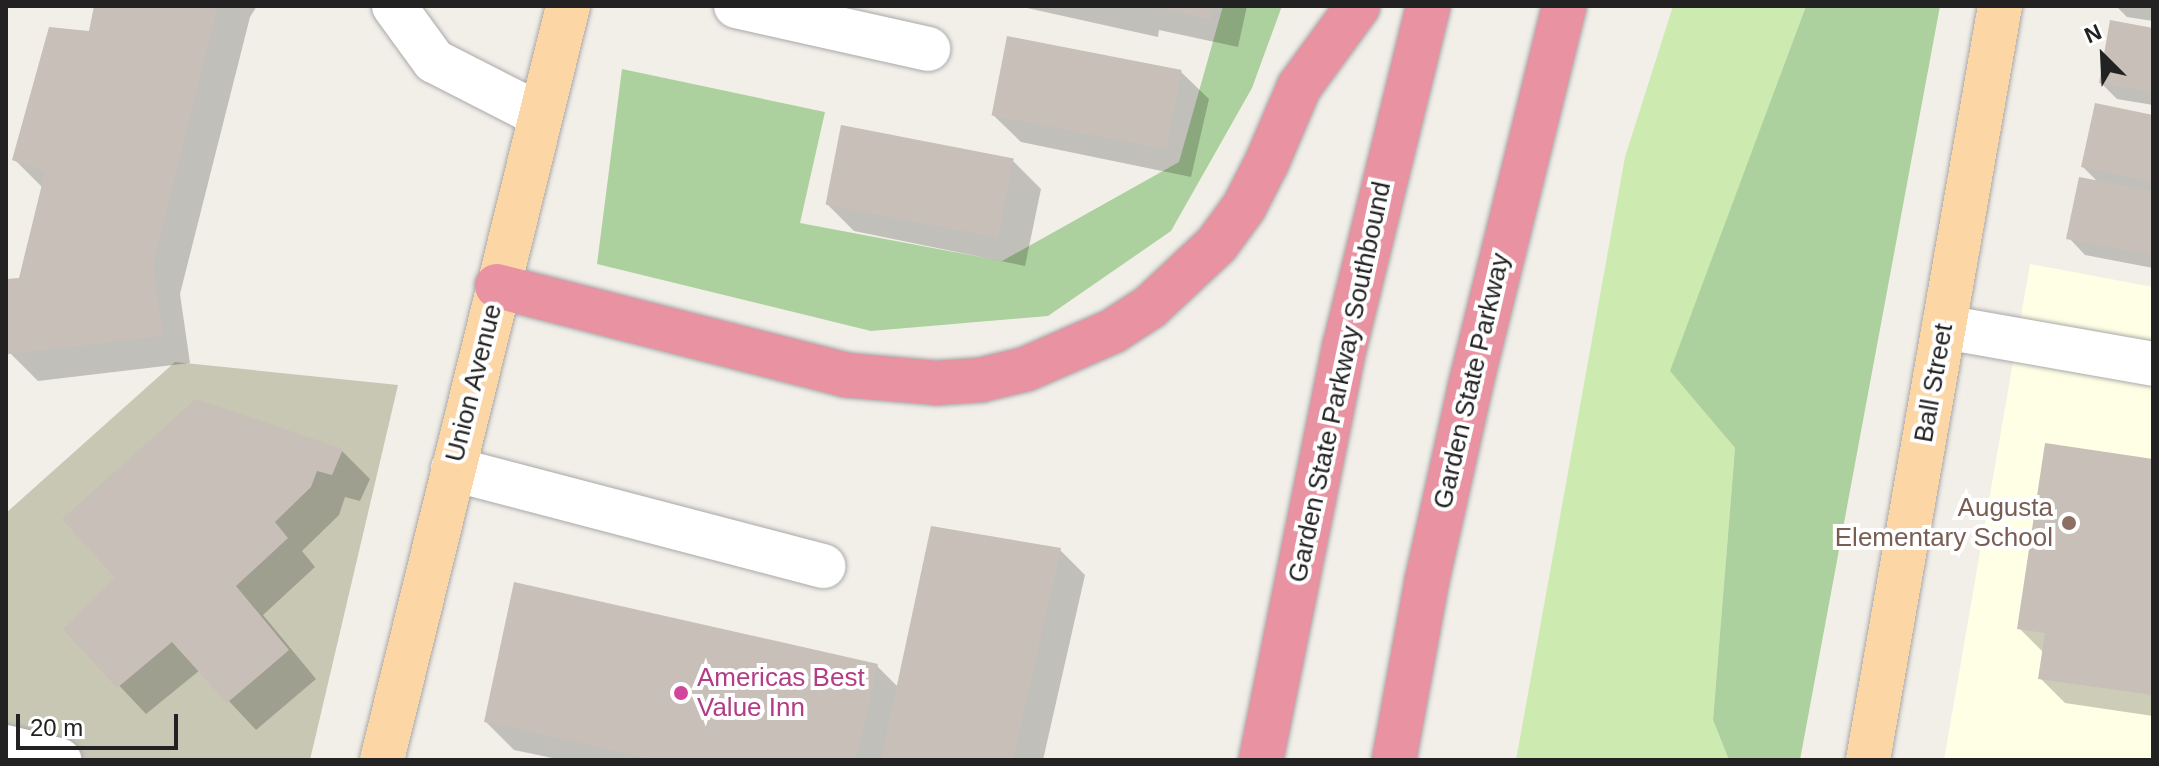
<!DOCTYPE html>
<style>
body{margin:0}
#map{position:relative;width:2159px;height:766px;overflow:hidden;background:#f2efe9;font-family:Arial,sans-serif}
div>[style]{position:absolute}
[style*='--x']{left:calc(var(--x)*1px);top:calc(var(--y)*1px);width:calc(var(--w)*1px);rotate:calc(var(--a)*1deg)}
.education>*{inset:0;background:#ffffe5}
.construction>*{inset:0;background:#c7c7b4}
.grass>*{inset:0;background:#cdebb0}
.forest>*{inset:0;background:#add19e}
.shadow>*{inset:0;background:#0003}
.building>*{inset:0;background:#c7bfb8;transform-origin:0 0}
.roads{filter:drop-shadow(0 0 2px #a9a9a9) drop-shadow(0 0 2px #a9a9a9)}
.minor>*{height:44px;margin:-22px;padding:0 22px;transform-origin:22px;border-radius:22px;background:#fff}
.major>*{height:44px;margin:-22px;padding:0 22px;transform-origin:22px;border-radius:22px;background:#fcd6a4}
.highway>*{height:44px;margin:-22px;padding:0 22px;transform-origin:22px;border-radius:22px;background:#e892a2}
.dots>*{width:22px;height:22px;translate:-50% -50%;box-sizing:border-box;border:4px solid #fff;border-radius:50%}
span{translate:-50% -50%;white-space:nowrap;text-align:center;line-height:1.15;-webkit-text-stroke:8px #fff;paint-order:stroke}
.street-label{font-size:26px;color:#222}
.education-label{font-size:26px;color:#785e54}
.right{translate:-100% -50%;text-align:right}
.hotel-label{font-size:26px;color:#b23c85}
.left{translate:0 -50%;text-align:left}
.frame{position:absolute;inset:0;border:8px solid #222;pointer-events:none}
.north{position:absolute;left:2063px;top:16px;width:80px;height:80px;-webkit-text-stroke:6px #fff;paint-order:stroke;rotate:336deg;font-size:22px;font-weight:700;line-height:32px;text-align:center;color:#222}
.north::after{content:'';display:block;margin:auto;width:28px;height:36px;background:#222;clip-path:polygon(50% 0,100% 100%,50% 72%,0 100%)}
.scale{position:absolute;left:16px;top:714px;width:162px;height:36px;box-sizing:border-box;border:4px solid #222;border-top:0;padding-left:10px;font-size:24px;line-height:28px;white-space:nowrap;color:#222;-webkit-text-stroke:6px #fff;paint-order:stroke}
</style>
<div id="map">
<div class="education">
<div style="clip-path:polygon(2030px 264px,2153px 287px,2153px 760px,1944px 760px)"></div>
</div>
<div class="construction">
<div style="clip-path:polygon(175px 362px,398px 385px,310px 760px,6px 760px,6px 513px)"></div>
</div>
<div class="grass">
<div style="clip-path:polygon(1673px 6px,1806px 6px,1671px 371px,1735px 448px,1713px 720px,1729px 760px,1516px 760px,1625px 157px)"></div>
</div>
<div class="forest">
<div style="clip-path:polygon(1223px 6px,1282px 6px,1252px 88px,1171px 231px,1048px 316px,871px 331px,597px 264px,622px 69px,825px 112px,800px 223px,1002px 261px,1179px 162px)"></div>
<div style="clip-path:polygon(1806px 6px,1940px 6px,1800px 760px,1729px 760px,1713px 720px,1735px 448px,1670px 371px)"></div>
</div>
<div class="shadow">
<div style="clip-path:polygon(96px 6px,257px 6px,250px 17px,180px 294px,190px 363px,38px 381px,10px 353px,6px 281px,21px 280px,43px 188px,14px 159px,90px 33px)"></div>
<div style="clip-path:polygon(1018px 6px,1247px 6px,1238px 47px,1159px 30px,1158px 37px)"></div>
<div style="clip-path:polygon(2116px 6px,2153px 6px,2153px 21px,2127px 17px)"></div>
<div style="clip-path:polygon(2153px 30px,2153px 105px,2117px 99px,2101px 83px)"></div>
<div style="clip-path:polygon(1181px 72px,1209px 99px,1191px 177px,1021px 142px,993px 115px)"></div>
<div style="clip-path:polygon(2153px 117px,2153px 268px,2085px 255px,2069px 238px,2099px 183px,2083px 167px)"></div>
<div style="clip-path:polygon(1013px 161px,1041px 189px,1025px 266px,854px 231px,826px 203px)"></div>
<div style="clip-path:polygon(342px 451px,370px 479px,360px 501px,345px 497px,339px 515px,302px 551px,315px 567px,263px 615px,316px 679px,256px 730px,200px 670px,146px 714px,66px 629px)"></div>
<div style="clip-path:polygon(2153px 461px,2153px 716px,2065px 703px,2040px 678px,2044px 653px,2019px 628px)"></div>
<div style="clip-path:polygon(1060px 550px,1085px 575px,1043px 760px,562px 760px,514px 750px,486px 722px,877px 666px,899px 688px)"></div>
</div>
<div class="building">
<div style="clip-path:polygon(94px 6px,218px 6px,153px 265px,163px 336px,8px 354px,6px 279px,19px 278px,45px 172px,12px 160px,49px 27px,89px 31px)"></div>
<div style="clip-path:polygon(1151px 6px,1213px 6px,1210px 20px)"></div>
<div style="clip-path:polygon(2110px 20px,2153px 28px,2153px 93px,2099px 83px)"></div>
<div style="left:1007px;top:36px;width:178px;height:81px;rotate:11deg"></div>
<div style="clip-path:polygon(2095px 103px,2153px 115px,2153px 182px,2081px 167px)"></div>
<div style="left:841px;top:125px;width:176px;height:81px;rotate:11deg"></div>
<div style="clip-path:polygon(2079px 177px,2153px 191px,2153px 256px,2066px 239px)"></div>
<div style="clip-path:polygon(196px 399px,343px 449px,332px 475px,317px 471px,311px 487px,275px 522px,288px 538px,236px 586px,289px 650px,227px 703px,172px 642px,117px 688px,63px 629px,115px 578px,62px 519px)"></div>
<div style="clip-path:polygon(2045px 443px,2153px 459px,2153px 695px,2038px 679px,2045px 633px,2017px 629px)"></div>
<div style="clip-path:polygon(931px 526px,1061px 548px,1013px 760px,881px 760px)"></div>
<div style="clip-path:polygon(514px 582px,878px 664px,856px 760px,656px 760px,484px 722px)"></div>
</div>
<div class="roads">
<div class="minor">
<div style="--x:394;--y:6;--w:68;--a:54"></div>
<div style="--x:434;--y:61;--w:119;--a:27"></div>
<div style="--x:736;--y:6;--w:197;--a:12.6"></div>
<div style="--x:1944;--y:327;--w:212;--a:10"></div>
<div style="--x:453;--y:469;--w:383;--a:14.7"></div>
<div style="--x:6;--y:747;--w:55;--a:13.8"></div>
</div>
<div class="major">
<div style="--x:382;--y:760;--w:777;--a:-76.14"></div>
<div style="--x:1868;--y:760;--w:765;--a:-80.07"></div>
</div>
<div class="highway">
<div style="--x:497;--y:286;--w:359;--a:14.3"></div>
<div style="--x:845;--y:375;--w:91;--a:5"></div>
<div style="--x:936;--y:383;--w:45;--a:-3.8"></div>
<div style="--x:981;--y:380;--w:46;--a:-13.7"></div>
<div style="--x:1026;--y:369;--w:95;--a:-23.6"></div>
<div style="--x:1113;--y:331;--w:44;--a:-33"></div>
<div style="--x:1150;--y:307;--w:92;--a:-43.2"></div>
<div style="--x:1217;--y:244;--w:46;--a:-53.9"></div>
<div style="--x:1244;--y:207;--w:51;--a:-62.9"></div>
<div style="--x:1267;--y:162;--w:82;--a:-66.9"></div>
<div style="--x:1299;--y:87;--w:100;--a:-53.9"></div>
<div style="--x:1261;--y:760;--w:423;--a:-78.6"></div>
<div style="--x:1345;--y:345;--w:349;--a:-76.2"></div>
<div style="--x:1394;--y:760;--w:183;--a:-79.6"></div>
<div style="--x:1427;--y:580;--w:198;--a:-77.4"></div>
<div style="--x:1470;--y:387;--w:392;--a:-76.1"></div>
</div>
</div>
<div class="dots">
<div style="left:2069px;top:523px;background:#8d6e63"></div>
<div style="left:681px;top:693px;background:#d1479c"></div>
</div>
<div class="street-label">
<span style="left:1472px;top:381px;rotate:-77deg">Garden State Parkway</span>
<span style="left:1340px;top:382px;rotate:-78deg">Garden State Parkway Southbound</span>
<span style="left:474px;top:383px;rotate:-76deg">Union Avenue</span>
<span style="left:1934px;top:383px;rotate:-80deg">Ball Street</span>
</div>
<div class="education-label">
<span class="right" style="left:2053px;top:523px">Augusta<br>Elementary School</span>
</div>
<div class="hotel-label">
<span class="left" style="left:697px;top:693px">Americas Best<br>Value Inn</span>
</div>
<div class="frame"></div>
<div class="north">N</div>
<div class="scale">20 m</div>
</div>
